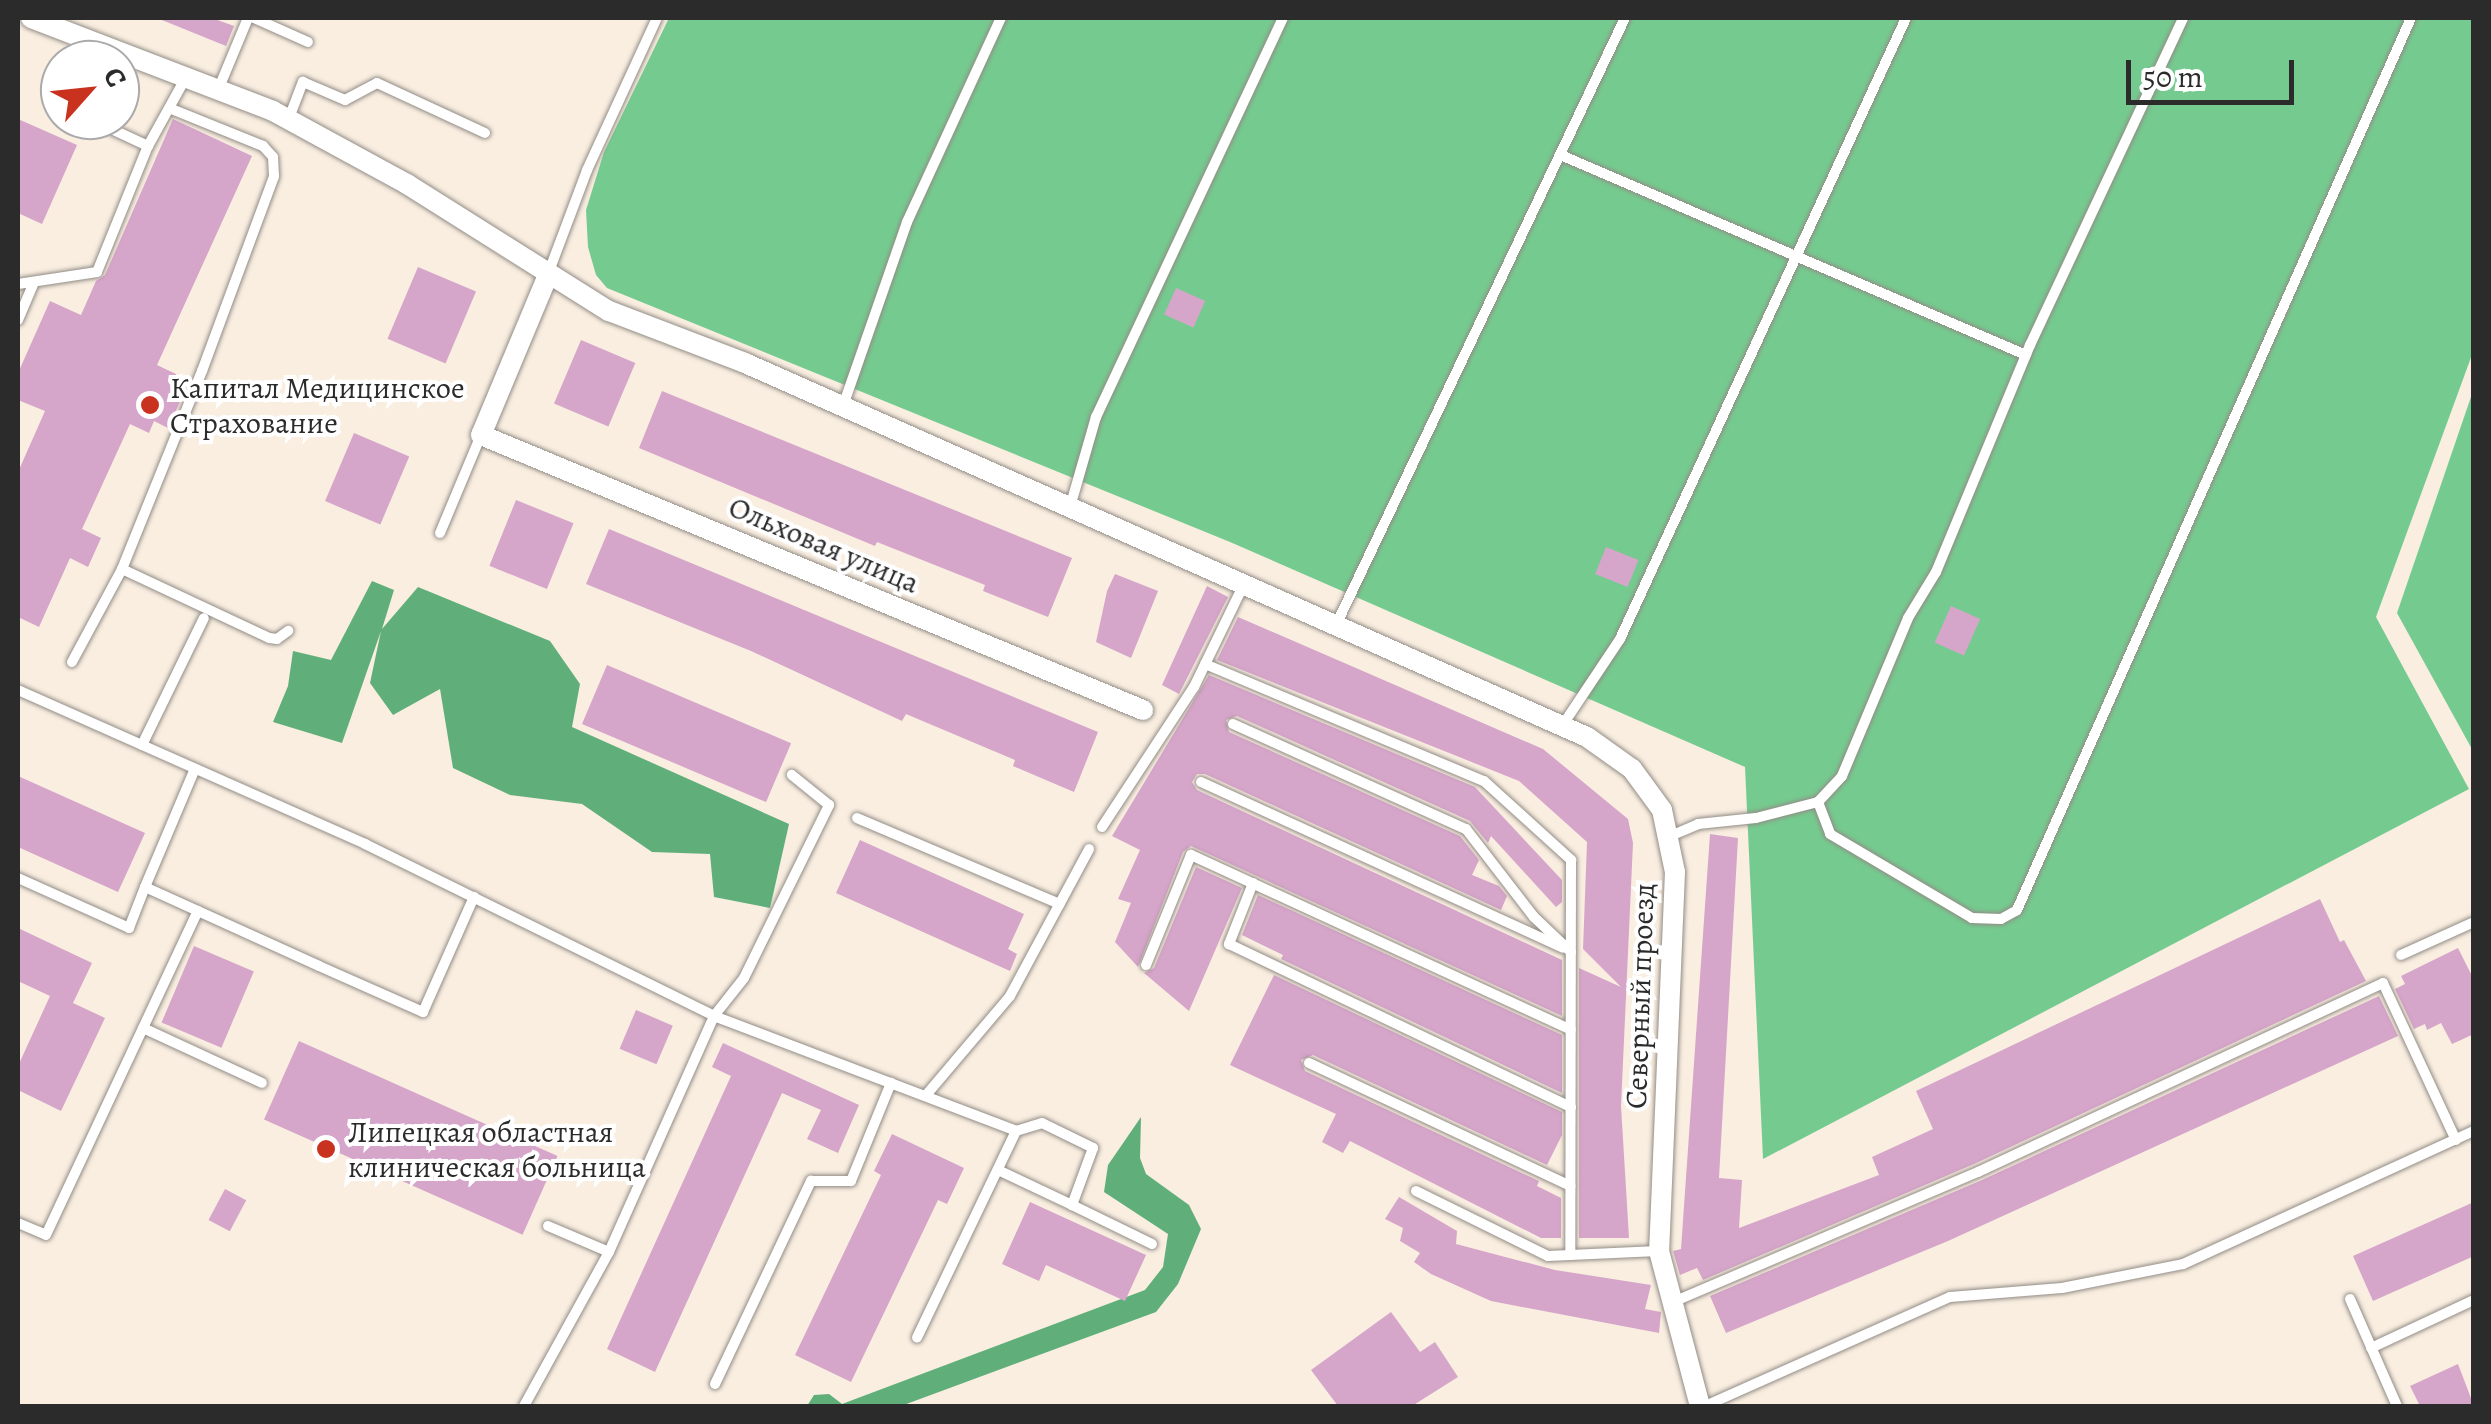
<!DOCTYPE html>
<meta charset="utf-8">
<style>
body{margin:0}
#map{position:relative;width:2491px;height:1424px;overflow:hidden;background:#f9eee0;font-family:Alegreya,serif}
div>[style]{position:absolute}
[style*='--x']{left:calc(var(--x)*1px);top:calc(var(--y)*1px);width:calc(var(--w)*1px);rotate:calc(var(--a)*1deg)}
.green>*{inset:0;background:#75cb8f}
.forest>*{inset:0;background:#60af7a}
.building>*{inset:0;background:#d6a5ca;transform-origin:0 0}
.roads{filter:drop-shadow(0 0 2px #928c86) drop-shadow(0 0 2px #928c86)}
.lane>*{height:10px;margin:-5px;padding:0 5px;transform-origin:5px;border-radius:5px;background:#fff}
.street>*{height:20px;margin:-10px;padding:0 10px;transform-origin:10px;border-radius:10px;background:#fff}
.dots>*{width:28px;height:28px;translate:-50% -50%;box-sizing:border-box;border:5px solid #fff;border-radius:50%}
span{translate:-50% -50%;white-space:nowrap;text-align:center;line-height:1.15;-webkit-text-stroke:8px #fff;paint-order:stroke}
.poi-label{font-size:30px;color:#2b2b2b}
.left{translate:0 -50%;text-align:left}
.street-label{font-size:30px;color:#2b2b2b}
.frame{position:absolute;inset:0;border:20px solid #2b2b2b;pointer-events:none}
.north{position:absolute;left:40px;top:40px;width:100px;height:100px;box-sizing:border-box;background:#fff;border:2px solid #aaa;border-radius:50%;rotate:63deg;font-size:28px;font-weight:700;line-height:40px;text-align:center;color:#2b2b2b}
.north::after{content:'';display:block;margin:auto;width:35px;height:45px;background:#c8321e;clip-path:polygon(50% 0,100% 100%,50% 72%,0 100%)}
.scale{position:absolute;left:2126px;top:60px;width:168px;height:45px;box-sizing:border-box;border:5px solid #2b2b2b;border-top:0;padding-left:12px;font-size:30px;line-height:35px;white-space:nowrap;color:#2b2b2b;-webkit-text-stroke:8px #fff;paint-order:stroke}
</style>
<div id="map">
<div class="green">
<div style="clip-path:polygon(669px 18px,2473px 18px,2473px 352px,2376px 617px,2469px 789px,1763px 1159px,1745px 767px,1230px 542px,607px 288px,596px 275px,588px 247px,586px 210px,604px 152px)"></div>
<div style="clip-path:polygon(2473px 391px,2474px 751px,2473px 751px,2397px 613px)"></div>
</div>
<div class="forest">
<div style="clip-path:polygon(372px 581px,394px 590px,382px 629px,418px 587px,550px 641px,580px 684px,572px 727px,789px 824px,770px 908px,714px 897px,710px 854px,652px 852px,582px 804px,510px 795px,453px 768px,440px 689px,393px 715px,370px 683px,381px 631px,342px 743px,273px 722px,288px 686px,293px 651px,331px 660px)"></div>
<div style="clip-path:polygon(1141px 1117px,1140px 1158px,1146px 1174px,1189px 1205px,1201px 1229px,1178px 1284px,1156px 1312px,901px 1406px,807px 1406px,814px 1395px,829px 1394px,842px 1404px,1145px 1290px,1163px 1267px,1168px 1234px,1104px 1192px,1108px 1165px)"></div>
</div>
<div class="building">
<div style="clip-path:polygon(157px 18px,212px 18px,234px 26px,226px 46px)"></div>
<div style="clip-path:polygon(18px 119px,77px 145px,42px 224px,18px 213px)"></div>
<div style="clip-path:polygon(173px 119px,252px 156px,157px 365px,176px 374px,170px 387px,184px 393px,168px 428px,154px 421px,149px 433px,130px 424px,82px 529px,101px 538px,88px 567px,70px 558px,39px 627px,18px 617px,18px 472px,45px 411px,18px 400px,18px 373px,50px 301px,81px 315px,96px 281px,105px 275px)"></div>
<div style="left:418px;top:267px;width:63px;height:78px;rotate:23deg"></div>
<div style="left:1176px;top:288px;width:32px;height:29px;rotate:24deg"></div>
<div style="left:581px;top:340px;width:59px;height:69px;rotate:23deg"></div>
<div style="clip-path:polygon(662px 391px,1072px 558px,1048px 617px,983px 591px,985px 585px,877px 542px,875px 546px,639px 448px)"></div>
<div style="left:354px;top:433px;width:60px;height:74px;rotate:23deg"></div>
<div style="left:516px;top:500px;width:62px;height:71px;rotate:22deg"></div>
<div style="clip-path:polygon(609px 529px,1098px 732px,1074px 792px,1013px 766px,1015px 760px,906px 714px,902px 721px,751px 651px,586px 584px)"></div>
<div style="left:1606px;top:547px;width:35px;height:29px;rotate:22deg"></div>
<div style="clip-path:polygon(1115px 574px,1158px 591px,1131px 658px,1096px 642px,1107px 591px)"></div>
<div style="clip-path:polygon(1207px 586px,1228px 597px,1179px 694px,1162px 685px)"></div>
<div style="left:1951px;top:606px;width:32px;height:40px;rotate:24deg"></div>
<div style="clip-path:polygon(1238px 617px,1543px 749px,1628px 819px,1633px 843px,1621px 1106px,1629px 1238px,1579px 1238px,1579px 968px,1621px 987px,1583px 949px,1587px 842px,1519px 781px,1217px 660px)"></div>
<div style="left:607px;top:665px;width:200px;height:64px;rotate:23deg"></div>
<div style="clip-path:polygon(1209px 675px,1475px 787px,1562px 880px,1562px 902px,1556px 907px,1491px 836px,1488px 843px,1470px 821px,1237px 716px,1226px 720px,1229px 732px,1460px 836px,1479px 860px,1472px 875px,1499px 886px,1507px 896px,1501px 910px,1205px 774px,1197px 774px,1192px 782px,1197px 790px,1562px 960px,1562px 1016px,1191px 846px,1183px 852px,1138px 967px,1115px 942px,1131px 903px,1118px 899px,1140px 850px,1112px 836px)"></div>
<div style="clip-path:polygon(18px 776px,145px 833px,118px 892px,18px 847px)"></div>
<div style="clip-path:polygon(1710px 834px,1738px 838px,1719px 1178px,1742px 1180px,1739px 1228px,1879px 1175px,1872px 1157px,1933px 1129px,1916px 1091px,2320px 899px,2340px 942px,2344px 940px,2366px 981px,1974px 1164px,1703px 1280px,1697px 1268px,1680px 1275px,1673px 1251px,1681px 1249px)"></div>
<div style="clip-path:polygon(860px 840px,1024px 914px,1008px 949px,1017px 954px,1010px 971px,836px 893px)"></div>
<div style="clip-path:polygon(1196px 867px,1242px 888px,1189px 1011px,1144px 973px,1154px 968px)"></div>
<div style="clip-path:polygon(1258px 895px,1562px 1035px,1562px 1093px,1281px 959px,1283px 955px,1242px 935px)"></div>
<div style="clip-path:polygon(18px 928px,92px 963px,73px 1003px,105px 1018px,61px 1111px,18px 1090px,18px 1066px,50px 996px,18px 981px)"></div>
<div style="left:194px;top:946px;width:65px;height:83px;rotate:23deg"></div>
<div style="clip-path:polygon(2458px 948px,2474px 980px,2474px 1034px,2452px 1044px,2441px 1023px,2427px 1030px,2425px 1024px,2414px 1029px,2395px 989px,2405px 984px,2401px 976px)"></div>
<div style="clip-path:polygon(1274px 975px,1562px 1112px,1562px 1135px,1547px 1165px,1313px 1055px,1301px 1060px,1305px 1071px,1539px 1181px,1537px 1186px,1561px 1198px,1561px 1238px,1541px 1238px,1350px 1141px,1343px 1153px,1322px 1142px,1336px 1114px,1230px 1065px)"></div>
<div style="clip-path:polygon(2379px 996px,2398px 1036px,1948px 1241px,1726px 1333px,1710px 1296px,1982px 1180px)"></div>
<div style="left:636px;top:1010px;width:40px;height:42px;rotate:23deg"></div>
<div style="left:299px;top:1041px;width:283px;height:86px;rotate:24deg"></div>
<div style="clip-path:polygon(723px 1043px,859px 1105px,838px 1153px,807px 1139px,821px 1110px,782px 1093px,655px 1372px,607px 1349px,731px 1076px,712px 1067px)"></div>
<div style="clip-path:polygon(892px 1134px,964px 1168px,947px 1204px,938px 1200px,851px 1382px,795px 1355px,881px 1175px,874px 1171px)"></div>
<div style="left:225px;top:1189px;width:24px;height:35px;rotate:28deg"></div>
<div style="clip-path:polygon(1399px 1197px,1457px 1231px,1456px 1244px,1555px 1270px,1651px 1285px,1645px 1309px,1661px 1312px,1659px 1333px,1491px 1301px,1431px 1274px,1414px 1262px,1420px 1253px,1400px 1241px,1403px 1228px,1385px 1219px)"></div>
<div style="clip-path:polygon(1030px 1202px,1146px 1255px,1125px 1301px,1046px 1265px,1039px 1281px,1002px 1264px)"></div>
<div style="clip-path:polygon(2474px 1202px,2474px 1256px,2373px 1301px,2353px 1256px)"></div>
<div style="clip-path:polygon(1391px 1312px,1420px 1352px,1435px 1342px,1458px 1377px,1412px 1406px,1338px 1406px,1311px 1370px)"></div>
<div style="clip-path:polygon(2458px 1364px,2474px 1406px,2420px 1406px,2410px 1386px)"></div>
</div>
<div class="roads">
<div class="lane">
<div style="--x:254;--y:18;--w:59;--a:24"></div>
<div style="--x:218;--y:90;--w:78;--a:-67.4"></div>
<div style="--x:51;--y:101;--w:10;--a:24"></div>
<div style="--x:289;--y:118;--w:39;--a:-69"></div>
<div style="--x:303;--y:82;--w:46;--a:23.2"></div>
<div style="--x:345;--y:100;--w:36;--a:-28"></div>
<div style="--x:377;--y:83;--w:119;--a:24.8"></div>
<div style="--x:92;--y:120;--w:62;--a:24.9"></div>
<div style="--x:1563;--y:156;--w:504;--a:23.26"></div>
<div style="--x:548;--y:274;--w:111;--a:-69.4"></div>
<div style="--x:587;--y:170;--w:167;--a:-65.3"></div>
<div style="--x:18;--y:284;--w:80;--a:-8.6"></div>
<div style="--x:97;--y:272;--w:136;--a:-68"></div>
<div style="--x:148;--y:146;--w:77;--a:-61.1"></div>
<div style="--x:18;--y:320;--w:38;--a:-67"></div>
<div style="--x:843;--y:406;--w:195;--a:-70.8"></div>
<div style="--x:907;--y:222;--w:225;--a:-65.3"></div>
<div style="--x:1070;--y:507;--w:94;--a:-73.9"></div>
<div style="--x:1096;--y:417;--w:441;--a:-64.9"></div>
<div style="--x:440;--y:533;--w:106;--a:-67.3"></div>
<div style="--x:122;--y:569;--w:162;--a:25.1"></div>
<div style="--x:269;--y:638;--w:8;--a:7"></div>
<div style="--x:277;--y:639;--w:14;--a:-36"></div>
<div style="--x:1336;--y:625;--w:672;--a:-64.54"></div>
<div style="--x:72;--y:662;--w:106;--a:-61.7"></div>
<div style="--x:122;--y:569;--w:214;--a:-68"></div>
<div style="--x:202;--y:371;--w:208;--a:-69.7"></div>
<div style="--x:274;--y:176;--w:19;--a:-93"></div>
<div style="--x:273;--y:157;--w:15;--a:-132"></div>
<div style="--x:263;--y:146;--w:101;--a:-158"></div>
<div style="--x:1205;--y:664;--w:303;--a:22.8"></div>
<div style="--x:1484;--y:781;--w:118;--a:42.2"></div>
<div style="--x:1571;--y:860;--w:395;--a:90.1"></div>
<div style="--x:18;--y:690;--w:380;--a:23.9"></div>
<div style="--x:365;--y:844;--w:389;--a:26.2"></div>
<div style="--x:714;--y:1016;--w:323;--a:20.8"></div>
<div style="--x:1016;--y:1131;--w:229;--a:115.6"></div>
<div style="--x:1233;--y:724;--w:256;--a:24.3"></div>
<div style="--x:1466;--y:829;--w:111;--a:52.3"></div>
<div style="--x:1534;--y:917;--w:51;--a:43.4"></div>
<div style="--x:1562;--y:726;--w:105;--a:-56.3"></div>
<div style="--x:1620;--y:639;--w:684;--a:-65.27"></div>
<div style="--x:142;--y:745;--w:141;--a:-64"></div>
<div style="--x:194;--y:771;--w:126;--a:112.9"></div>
<div style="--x:145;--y:887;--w:191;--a:24.4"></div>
<div style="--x:319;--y:966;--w:114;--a:23.9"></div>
<div style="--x:423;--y:1012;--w:126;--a:-66.1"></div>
<div style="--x:1201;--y:782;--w:398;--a:24.6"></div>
<div style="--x:1818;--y:802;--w:34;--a:69"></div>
<div style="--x:1830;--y:834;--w:165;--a:30.6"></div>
<div style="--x:1972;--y:918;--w:29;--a:2"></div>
<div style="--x:2001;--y:919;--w:18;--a:-29"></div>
<div style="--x:2017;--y:910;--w:975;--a:-66.17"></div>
<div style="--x:857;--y:818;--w:220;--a:23"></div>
<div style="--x:1102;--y:827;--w:168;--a:-56.7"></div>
<div style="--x:1194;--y:687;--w:114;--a:-64.1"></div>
<div style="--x:1668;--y:837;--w:33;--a:-23"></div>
<div style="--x:1698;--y:824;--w:58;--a:-5.9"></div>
<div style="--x:1756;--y:818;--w:64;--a:-14.5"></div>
<div style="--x:1818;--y:802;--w:35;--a:-47"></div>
<div style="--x:1842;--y:776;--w:171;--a:-67.3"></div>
<div style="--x:1908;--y:618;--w:54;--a:-58.7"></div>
<div style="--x:1936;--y:572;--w:246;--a:-67.5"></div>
<div style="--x:2030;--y:345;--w:361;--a:-64.9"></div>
<div style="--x:18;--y:878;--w:122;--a:24.2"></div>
<div style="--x:129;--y:928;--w:44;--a:-68.7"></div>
<div style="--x:1253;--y:883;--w:66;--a:111.5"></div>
<div style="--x:1229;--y:944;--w:379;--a:25.5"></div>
<div style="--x:2401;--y:955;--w:80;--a:-24.3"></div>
<div style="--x:1146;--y:965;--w:119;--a:-67.8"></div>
<div style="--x:1191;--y:855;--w:418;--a:24.7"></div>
<div style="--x:143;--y:1028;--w:131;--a:24.8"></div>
<div style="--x:1309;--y:1063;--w:289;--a:25.2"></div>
<div style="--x:927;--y:1094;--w:128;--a:-49.7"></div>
<div style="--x:1010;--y:996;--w:167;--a:-61.7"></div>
<div style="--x:1016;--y:1131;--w:27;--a:-17"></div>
<div style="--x:1042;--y:1123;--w:57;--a:26.1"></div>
<div style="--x:1093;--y:1148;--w:61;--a:110.2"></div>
<div style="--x:1072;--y:1205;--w:89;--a:26"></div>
<div style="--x:998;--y:1170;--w:82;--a:25.3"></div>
<div style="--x:1416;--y:1191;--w:147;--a:26.2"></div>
<div style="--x:1548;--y:1256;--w:110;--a:-2.6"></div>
<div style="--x:18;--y:1223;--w:30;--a:23"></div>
<div style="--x:46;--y:1235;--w:358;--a:-64.9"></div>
<div style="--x:548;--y:1226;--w:66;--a:23.1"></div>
<div style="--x:2350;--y:1299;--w:117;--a:66.3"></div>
<div style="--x:1673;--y:1302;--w:332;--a:-23.1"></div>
<div style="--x:1978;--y:1172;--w:447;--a:-25"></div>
<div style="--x:2383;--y:983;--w:173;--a:65.1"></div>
<div style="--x:2371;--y:1348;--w:114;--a:-25"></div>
<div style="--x:715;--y:1384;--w:225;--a:-64.7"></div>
<div style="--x:811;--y:1181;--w:40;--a:0"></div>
<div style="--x:851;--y:1181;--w:106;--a:-67.8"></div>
<div style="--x:524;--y:1406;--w:176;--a:-61.1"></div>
<div style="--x:609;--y:1252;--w:258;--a:-66"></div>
<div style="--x:714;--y:1016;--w:48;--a:-51.7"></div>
<div style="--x:744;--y:978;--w:193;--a:-63.8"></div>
<div style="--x:829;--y:805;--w:48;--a:-141"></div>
<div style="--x:1705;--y:1406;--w:268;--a:-24"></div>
<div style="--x:1950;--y:1297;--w:112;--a:-4.6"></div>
<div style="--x:2062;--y:1288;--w:123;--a:-11.2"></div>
<div style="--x:2183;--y:1264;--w:320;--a:-24.6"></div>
</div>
<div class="street">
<div style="--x:31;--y:18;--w:259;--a:21"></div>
<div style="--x:273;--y:111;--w:153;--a:28.6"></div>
<div style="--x:407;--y:184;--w:239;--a:32.2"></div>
<div style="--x:609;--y:311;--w:146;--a:20.9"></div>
<div style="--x:745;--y:363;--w:921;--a:23.95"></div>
<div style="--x:1587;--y:737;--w:55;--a:35.4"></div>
<div style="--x:1632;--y:769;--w:51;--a:53.8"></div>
<div style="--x:1662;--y:810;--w:63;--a:78.2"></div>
<div style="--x:1675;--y:872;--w:379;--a:92.4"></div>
<div style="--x:1659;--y:1251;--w:160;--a:75.2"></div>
<div style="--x:548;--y:275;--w:173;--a:112.7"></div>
<div style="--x:481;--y:435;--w:717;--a:22.56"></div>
</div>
</div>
<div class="dots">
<div style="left:150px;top:405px;background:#c8321e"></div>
<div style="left:326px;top:1149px;background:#c8321e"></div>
</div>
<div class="poi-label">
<span class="left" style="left:170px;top:405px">Капитал Медицинское<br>Страхование</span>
<span class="left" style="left:348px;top:1149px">Липецкая областная<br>клиническая больница</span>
</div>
<div class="street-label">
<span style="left:824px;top:545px;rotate:23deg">Ольховая улица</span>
<span style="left:1640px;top:996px;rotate:-88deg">Северный проезд</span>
</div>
<div class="frame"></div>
<div class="north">С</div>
<div class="scale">50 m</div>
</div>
